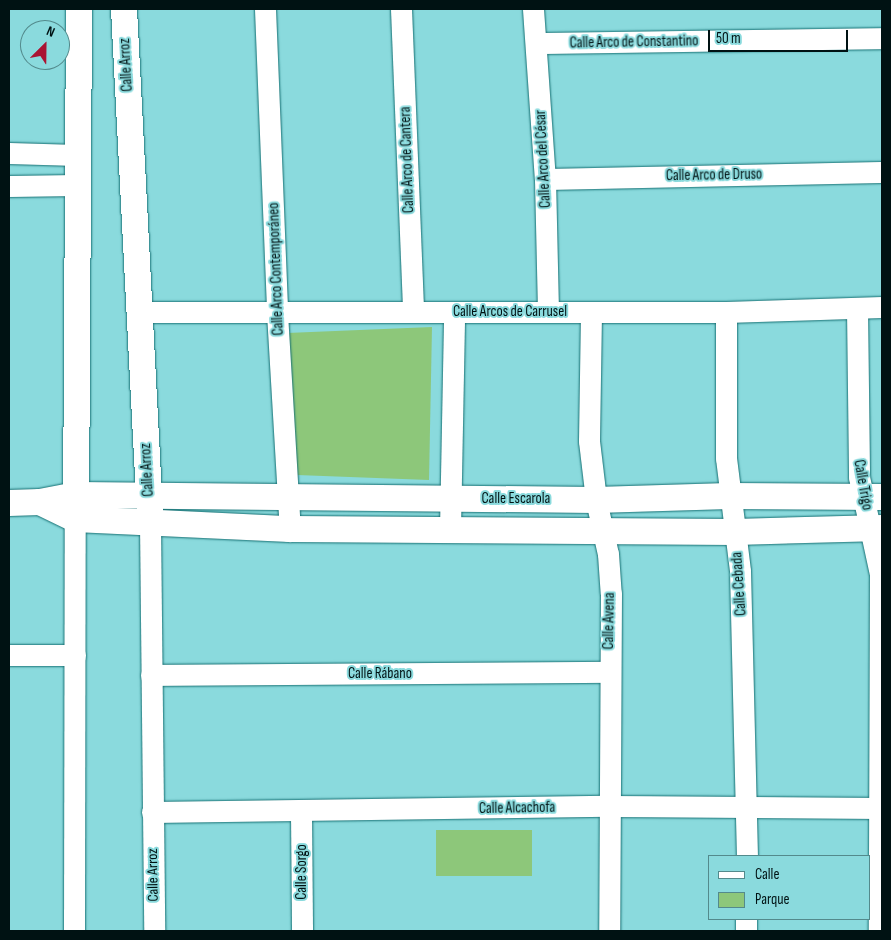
<!DOCTYPE html>
<meta charset="utf-8">
<style>
body{margin:0}
#map{position:relative;width:891px;height:940px;overflow:hidden;background:#8adadd;font-family:"Sofia Sans Condensed",sans-serif}
div>[style]{position:absolute}
[style*='--x']{left:calc(var(--x)*1px);top:calc(var(--y)*1px);width:calc(var(--w)*1px);rotate:calc(var(--a)*1deg)}
.green>*{inset:0;background:#8dc77a;transform-origin:0 0}
.roads{filter:drop-shadow(0 0 1px #167073) drop-shadow(0 0 1px #167073)}
.minor>*{height:21px;margin:-10.5px;padding:0 10.5px;transform-origin:10.5px;border-radius:10.5px;background:#fff}
.major>*{height:26px;margin:-13px;padding:0 13px;transform-origin:13px;border-radius:13px;background:#fff}
span{translate:-50% -50%;white-space:nowrap;text-align:center;line-height:1.15;-webkit-text-stroke:4px #8adadd;paint-order:stroke}
.street-label{font-size:15px;color:#001213}
.frame{position:absolute;inset:0;border:10px solid #001213;pointer-events:none}
.legend{position:absolute;left:708px;top:855px;width:162px;height:65px;box-sizing:border-box;background:#8adadd;border:1px solid #538a8c;margin:0;padding:6px 9px;list-style:none;font-size:15px;color:#001213}
.legend li{display:flex;align-items:center;gap:10px;height:25px}
.legend b{width:25px;border:1px solid #538a8c}
.north{position:absolute;left:20px;top:20px;width:50px;height:50px;box-sizing:border-box;background:#8adadd;border:1px solid #538a8c;border-radius:50%;rotate:23deg;font-size:14px;font-weight:700;line-height:20px;text-align:center;color:#001213}
.north::after{content:'';display:block;margin:auto;width:18px;height:22px;background:#aa1433;clip-path:polygon(50% 0,100% 100%,50% 72%,0 100%)}
.scale{position:absolute;left:708px;top:30px;width:140px;height:22px;box-sizing:border-box;border:2px solid #001213;border-top:0;padding-left:6px;font-size:15px;line-height:18px;white-space:nowrap;color:#001213;-webkit-text-stroke:4px #8adadd;paint-order:stroke}
</style>
<div id="map">
<div class="green">
<div style="clip-path:polygon(432px 327px,429px 480px,297px 475px,287px 333px)"></div>
<div style="left:436px;top:830px;width:96px;height:46px"></div>
</div>
<div class="roads">
<div class="minor">
<div style="--x:265;--y:9;--w:304;--a:87.7"></div>
<div style="--x:277;--y:313;--w:216;--a:86.6"></div>
<div style="--x:401;--y:9;--w:303;--a:87.7"></div>
<div style="--x:533;--y:9;--w:170;--a:86"></div>
<div style="--x:545;--y:179;--w:131;--a:88.7"></div>
<div style="--x:536;--y:43;--w:346;--a:-0.8"></div>
<div style="--x:9;--y:153;--w:68;--a:1.7"></div>
<div style="--x:545;--y:179;--w:337;--a:-1.2"></div>
<div style="--x:9;--y:186;--w:68;--a:-0.8"></div>
<div style="--x:857;--y:308;--w:169;--a:89.3"></div>
<div style="--x:859;--y:477;--w:99;--a:77.8"></div>
<div style="--x:880;--y:574;--w:357;--a:90.2"></div>
<div style="--x:139;--y:312;--w:587;--a:0"></div>
<div style="--x:726;--y:312;--w:156;--a:-1.8"></div>
<div style="--x:726;--y:312;--w:146;--a:90"></div>
<div style="--x:726;--y:458;--w:114;--a:82.9"></div>
<div style="--x:740;--y:571;--w:285;--a:88.6"></div>
<div style="--x:591;--y:313;--w:128;--a:90.9"></div>
<div style="--x:589;--y:441;--w:59;--a:83.2"></div>
<div style="--x:596;--y:500;--w:55;--a:77.5"></div>
<div style="--x:608;--y:554;--w:39;--a:86"></div>
<div style="--x:611;--y:593;--w:338;--a:90.3"></div>
<div style="--x:150;--y:523;--w:408;--a:89.4"></div>
<div style="--x:450;--y:529;--w:217;--a:-88.9"></div>
<div style="--x:9;--y:655;--w:66;--a:0"></div>
<div style="--x:151;--y:675;--w:457;--a:-0.4"></div>
<div style="--x:152;--y:812;--w:456;--a:-0.8"></div>
<div style="--x:608;--y:806;--w:274;--a:0.4"></div>
<div style="--x:301;--y:812;--w:119;--a:89.5"></div>
<div style="--x:74;--y:931;--w:412;--a:-89.9"></div>
<div style="--x:746;--y:931;--w:12;--a:-90"></div>
</div>
<div class="major">
<div style="--x:124;--y:9;--w:507;--a:87.06"></div>
<div style="--x:40;--y:502;--w:39;--a:26"></div>
<div style="--x:75;--y:519;--w:215;--a:2.7"></div>
<div style="--x:290;--y:529;--w:445;--a:0.4"></div>
<div style="--x:735;--y:532;--w:147;--a:-1.6"></div>
<div style="--x:9;--y:503;--w:31;--a:-2"></div>
<div style="--x:40;--y:502;--w:37;--a:-11"></div>
<div style="--x:76;--y:495;--w:520;--a:0.55"></div>
<div style="--x:596;--y:500;--w:133;--a:-1.7"></div>
<div style="--x:729;--y:496;--w:153;--a:0.4"></div>
<div style="--x:76;--y:513;--w:504;--a:-89.66"></div>
</div>
</div>
<div class="street-label">
<span style="left:634px;top:42px;rotate:-1deg">Calle Arco de Constantino</span>
<span style="left:126px;top:65px;rotate:-93deg">Calle Arroz</span>
<span style="left:543px;top:159px;rotate:-93deg">Calle Arco del César</span>
<span style="left:407px;top:160px;rotate:-92deg">Calle Arco de Cantera</span>
<span style="left:714px;top:175px;rotate:-1deg">Calle Arco de Druso</span>
<span style="left:276px;top:269px;rotate:-92deg">Calle Arco Contemporáneo</span>
<span style="left:510px;top:312px">Calle Arcos de Carrusel</span>
<span style="left:147px;top:470px;rotate:-93deg">Calle Arroz</span>
<span style="left:863px;top:485px;rotate:80deg">Calle Trigo</span>
<span style="left:516px;top:499px">Calle Escarola</span>
<span style="left:739px;top:584px;rotate:-94deg">Calle Cebada</span>
<span style="left:609px;top:621px;rotate:-89deg">Calle Avena</span>
<span style="left:380px;top:674px">Calle Rábano</span>
<span style="left:517px;top:808px;rotate:-1deg">Calle Alcachofa</span>
<span style="left:302px;top:872px;rotate:-90deg">Calle Sorgo</span>
<span style="left:153px;top:875px;rotate:-91deg">Calle Arroz</span>
</div>
<div class="frame"></div>
<ul class="legend">
<li><b style="height:6px;background:#fff"></b>Calle</li>
<li><b style="height:14px;background:#8dc77a"></b>Parque</li>
</ul>
<div class="north">N</div>
<div class="scale">50 m</div>
</div>
